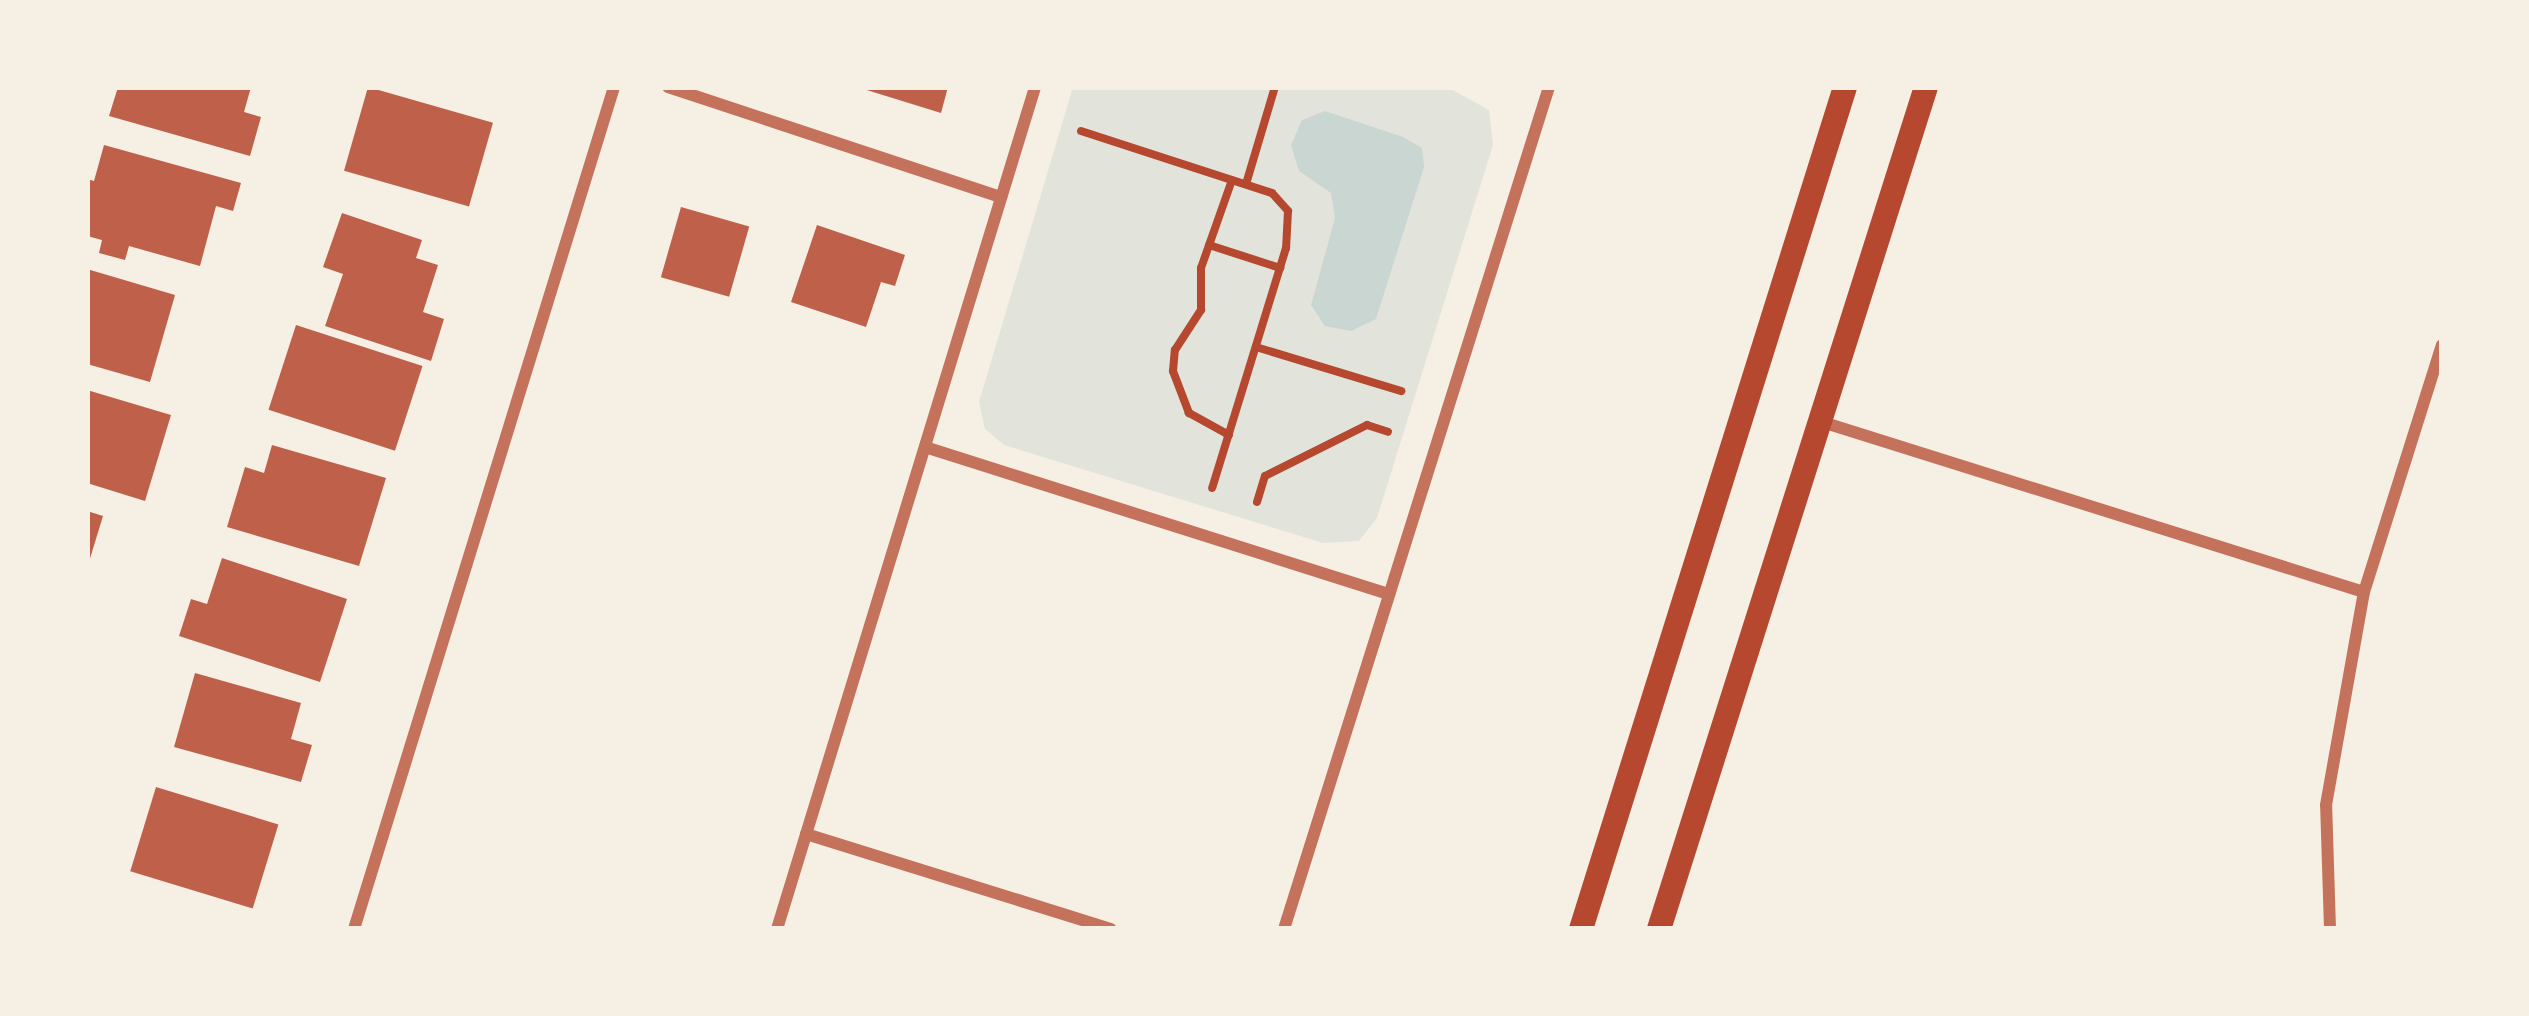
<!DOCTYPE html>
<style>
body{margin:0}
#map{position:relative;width:2529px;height:1016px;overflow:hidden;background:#f6efe4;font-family:Rubik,sans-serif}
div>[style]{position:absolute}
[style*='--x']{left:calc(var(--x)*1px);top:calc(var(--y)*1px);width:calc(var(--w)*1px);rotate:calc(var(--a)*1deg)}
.green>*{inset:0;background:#e2e4dc}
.water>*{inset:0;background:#c9d6d2}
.building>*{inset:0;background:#bf614a;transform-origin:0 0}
.path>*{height:8px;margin:-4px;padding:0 4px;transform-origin:4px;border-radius:4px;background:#b5482f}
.minor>*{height:12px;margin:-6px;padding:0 6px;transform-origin:6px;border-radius:6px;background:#c5725c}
.secondary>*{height:24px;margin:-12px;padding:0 12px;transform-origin:12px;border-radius:12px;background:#b5482f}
span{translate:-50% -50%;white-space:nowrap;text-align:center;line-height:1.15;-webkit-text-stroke:9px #f6efe4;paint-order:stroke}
.frame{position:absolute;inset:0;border:90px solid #f6efe4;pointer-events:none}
</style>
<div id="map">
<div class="green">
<div style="clip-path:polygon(1073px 87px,1447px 87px,1489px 110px,1493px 145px,1377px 518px,1359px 541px,1323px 543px,1004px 445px,985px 429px,979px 402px)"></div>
</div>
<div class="water">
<div style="clip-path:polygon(1325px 111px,1403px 137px,1422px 148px,1424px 167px,1376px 319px,1351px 331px,1325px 326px,1311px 305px,1335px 218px,1331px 193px,1299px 171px,1291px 145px,1302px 120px)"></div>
</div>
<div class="building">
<div style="clip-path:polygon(118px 87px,251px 87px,244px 112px,261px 117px,250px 156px,109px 116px)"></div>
<div style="left:368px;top:87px;width:130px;height:87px;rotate:16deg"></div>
<div style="clip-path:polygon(857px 87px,948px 87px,941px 113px)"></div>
<div style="clip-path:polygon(104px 145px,241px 183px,233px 211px,216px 206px,200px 266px,129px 246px,125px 260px,99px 253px,102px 240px,87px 236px,87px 179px,94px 181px)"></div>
<div style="left:681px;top:207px;width:71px;height:73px;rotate:16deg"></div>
<div style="clip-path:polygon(342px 213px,422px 240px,416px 258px,438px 265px,423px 312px,444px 319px,431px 361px,325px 326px,343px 274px,323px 267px)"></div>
<div style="clip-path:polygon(817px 225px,905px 255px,895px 286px,881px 282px,866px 327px,791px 302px)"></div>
<div style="clip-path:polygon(87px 269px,175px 295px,150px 382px,87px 364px)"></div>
<div style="left:296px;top:325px;width:133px;height:89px;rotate:18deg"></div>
<div style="clip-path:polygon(87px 390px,171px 415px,145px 501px,87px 483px)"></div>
<div style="clip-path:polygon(272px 445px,386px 478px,359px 566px,227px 527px,245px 467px,264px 473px)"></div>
<div style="clip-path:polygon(87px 511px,103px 516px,88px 565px,87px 564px)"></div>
<div style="clip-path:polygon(222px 558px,347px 599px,320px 682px,179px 636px,191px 599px,207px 604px)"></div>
<div style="clip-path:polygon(195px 673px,301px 703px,291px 739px,312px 745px,301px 782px,174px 747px)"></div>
<div style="left:156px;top:787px;width:128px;height:88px;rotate:17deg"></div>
</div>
<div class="path">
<div style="--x:1081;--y:131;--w:201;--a:18"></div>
<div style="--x:1272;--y:193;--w:24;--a:48"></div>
<div style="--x:1288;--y:211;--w:37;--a:93"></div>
<div style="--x:1286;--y:248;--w:251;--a:107.1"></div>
<div style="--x:1246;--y:184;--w:101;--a:-73.4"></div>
<div style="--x:1209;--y:245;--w:75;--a:17.9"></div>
<div style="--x:1256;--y:347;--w:152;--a:16.9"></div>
<div style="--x:1229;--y:435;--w:46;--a:-151.2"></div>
<div style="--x:1189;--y:413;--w:45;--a:-110.9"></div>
<div style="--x:1173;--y:371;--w:21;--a:-85"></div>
<div style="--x:1175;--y:350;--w:48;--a:-57"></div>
<div style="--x:1201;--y:310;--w:42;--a:-90"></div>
<div style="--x:1201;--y:268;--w:93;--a:-70.6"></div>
<div style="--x:1257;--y:502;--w:27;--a:-73"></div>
<div style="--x:1265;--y:476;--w:114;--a:-26.6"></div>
<div style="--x:1367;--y:425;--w:22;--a:18"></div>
</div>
<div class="minor">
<div style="--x:668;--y:87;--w:351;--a:18.3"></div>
<div style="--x:1819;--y:421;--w:571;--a:17.42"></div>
<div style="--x:925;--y:447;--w:487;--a:17.6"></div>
<div style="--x:806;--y:834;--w:319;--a:17.3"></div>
<div style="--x:354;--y:929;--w:881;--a:-72.84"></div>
<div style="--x:777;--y:929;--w:881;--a:-72.96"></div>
<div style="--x:1284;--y:929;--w:883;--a:-72.53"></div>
<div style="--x:2330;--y:929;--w:124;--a:-91.8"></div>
<div style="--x:2326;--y:805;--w:216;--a:-79.9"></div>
<div style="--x:2364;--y:592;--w:259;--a:-72.5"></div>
</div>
<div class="secondary">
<div style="--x:1581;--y:929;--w:882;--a:-72.59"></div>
<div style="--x:1659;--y:929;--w:883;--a:-72.41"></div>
</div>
<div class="frame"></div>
</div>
